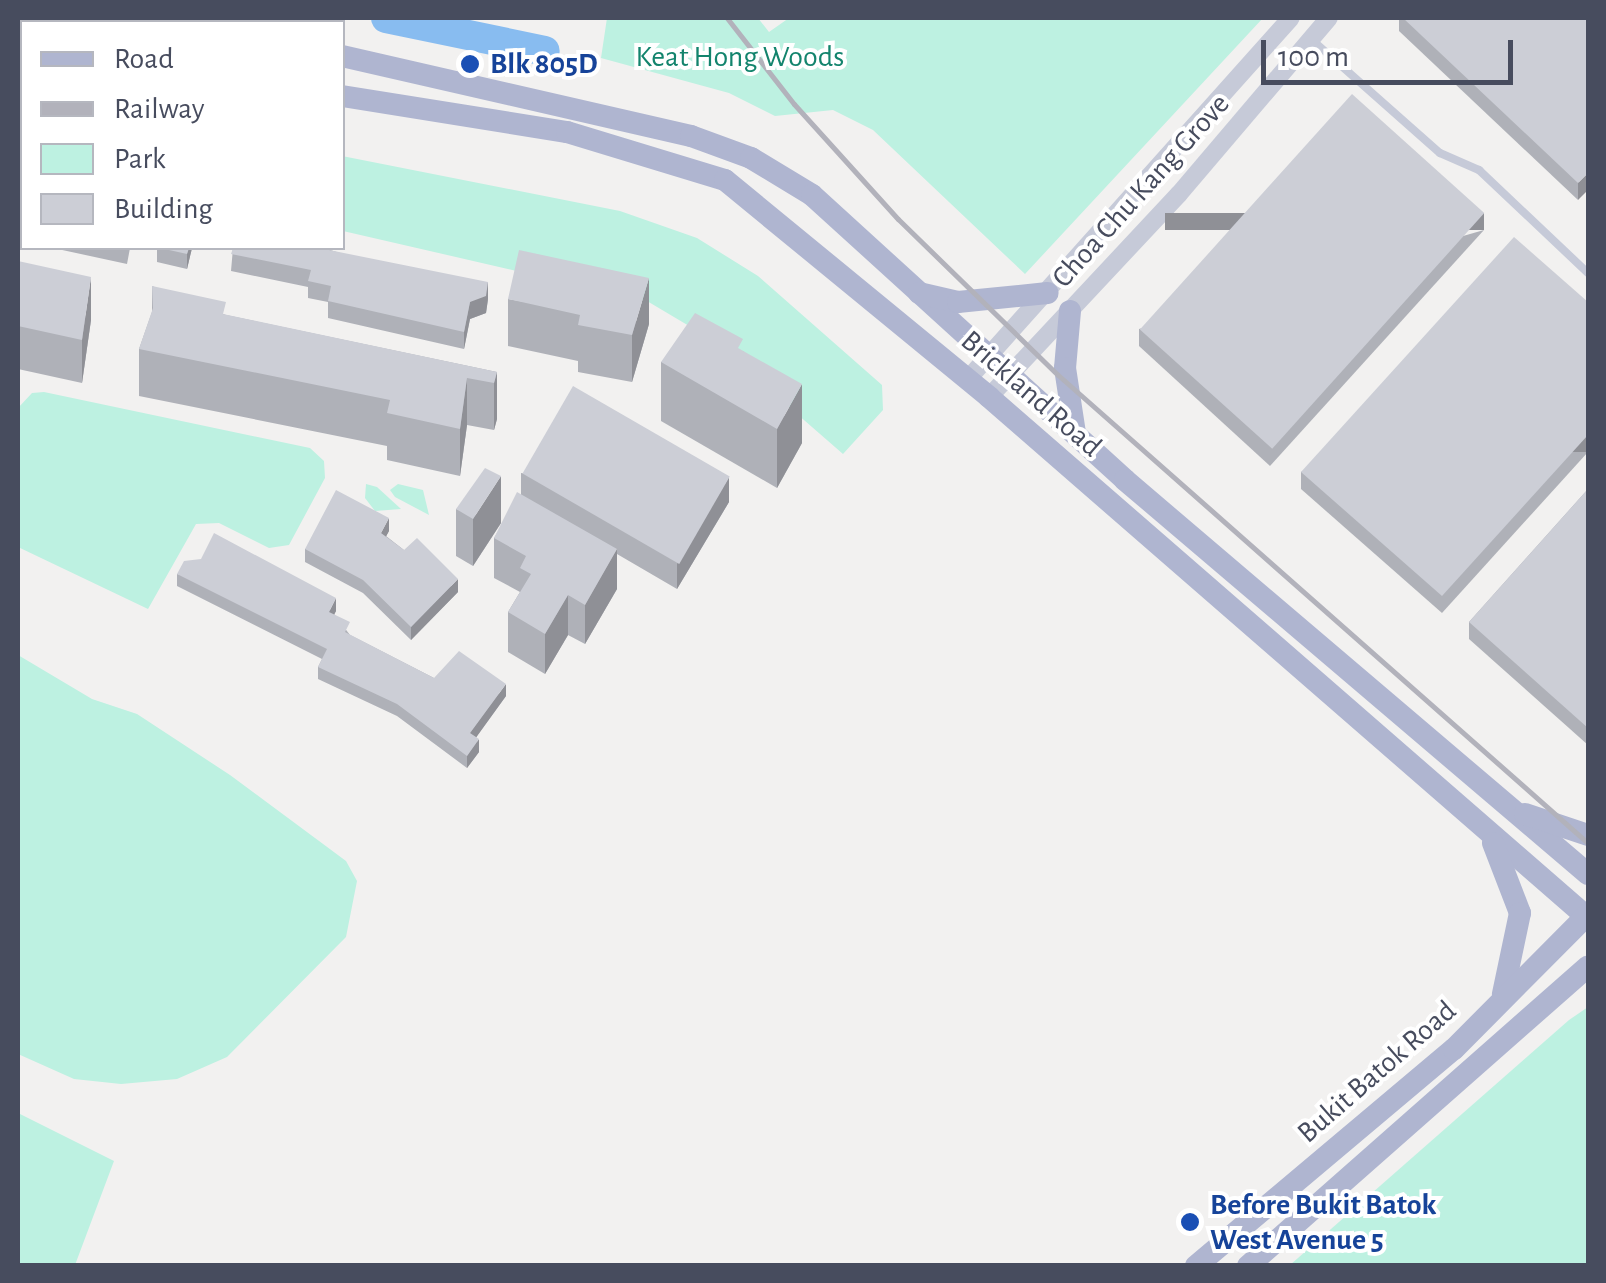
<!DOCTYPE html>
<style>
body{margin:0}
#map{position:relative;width:1606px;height:1283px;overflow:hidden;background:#f2f1f0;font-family:"Alegreya Sans",sans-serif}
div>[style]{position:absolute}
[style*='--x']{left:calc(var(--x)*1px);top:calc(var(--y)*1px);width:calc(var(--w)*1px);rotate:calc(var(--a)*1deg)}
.green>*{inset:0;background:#bdf1e1}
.river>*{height:30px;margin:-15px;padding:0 15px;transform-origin:15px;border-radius:15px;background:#88bcf0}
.service>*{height:8px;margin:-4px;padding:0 4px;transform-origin:4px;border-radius:4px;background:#c6cad8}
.tertiary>*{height:18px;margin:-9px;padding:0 9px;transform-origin:9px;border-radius:9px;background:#c6cad8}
.primary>*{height:22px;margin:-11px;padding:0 11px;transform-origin:11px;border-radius:11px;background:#afb5d0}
.rail>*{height:5px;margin:-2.5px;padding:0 2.5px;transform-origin:2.5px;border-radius:2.5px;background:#b2b2bb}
.wall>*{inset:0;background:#afb1b8;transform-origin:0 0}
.shaded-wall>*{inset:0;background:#8f9096;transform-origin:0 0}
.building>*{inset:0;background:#ccced6;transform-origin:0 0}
.dots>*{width:28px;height:28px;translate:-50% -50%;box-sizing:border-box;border:5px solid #fff;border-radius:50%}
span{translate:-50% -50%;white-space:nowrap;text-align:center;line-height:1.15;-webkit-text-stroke:8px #fff;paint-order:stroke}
.park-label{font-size:30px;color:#13846d}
.transit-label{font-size:30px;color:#164399;font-weight:700}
.left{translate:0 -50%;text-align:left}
.street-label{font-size:30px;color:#474c5e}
.frame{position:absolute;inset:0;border:20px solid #474c5e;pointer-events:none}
.legend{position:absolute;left:20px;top:20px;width:325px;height:230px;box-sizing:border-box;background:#fff;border:2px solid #b5b7bf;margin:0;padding:12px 18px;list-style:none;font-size:30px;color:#474c5e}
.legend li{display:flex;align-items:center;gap:20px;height:50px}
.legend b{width:50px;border:2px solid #b5b7bf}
.scale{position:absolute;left:1261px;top:40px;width:252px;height:45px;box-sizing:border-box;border:5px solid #474c5e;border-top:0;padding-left:12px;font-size:30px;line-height:35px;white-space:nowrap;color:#474c5e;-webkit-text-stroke:8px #fff;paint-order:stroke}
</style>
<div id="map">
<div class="green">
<div style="clip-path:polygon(607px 18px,758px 18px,769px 32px,789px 18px,1263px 18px,1025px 274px,873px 130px,833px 110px,775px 116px,729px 93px,601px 58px)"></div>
<div style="clip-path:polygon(342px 156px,620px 211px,697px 238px,758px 276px,882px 385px,883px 410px,843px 454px,711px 339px,647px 301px,343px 231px)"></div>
<div style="clip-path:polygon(44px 392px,310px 448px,324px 461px,325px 478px,289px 545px,269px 548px,219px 523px,196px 524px,148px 609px,18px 547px,18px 408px,32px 393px)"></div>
<div style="clip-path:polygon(366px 484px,377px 487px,401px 509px,375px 511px,365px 498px)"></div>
<div style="clip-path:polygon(398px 484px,423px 490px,429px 515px,395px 497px,390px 490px)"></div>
<div style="clip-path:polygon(18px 655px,92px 699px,137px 714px,230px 775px,346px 861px,357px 881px,346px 937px,227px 1057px,177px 1079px,121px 1084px,74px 1079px,18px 1054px)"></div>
<div style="clip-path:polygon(1588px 1007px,1588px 1265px,1290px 1265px,1569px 1020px)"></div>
<div style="clip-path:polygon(18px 1113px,114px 1161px,75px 1265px,18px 1265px)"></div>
</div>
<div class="river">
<div style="--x:386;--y:18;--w:162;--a:11.7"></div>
</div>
<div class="service">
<div style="--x:1311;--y:39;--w:172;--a:41.5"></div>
<div style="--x:1440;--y:153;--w:43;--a:23.6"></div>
<div style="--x:1479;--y:170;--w:150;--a:43.4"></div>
</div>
<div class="tertiary">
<div style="--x:968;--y:379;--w:484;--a:-48.2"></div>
<div style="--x:989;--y:397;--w:278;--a:-46.9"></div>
<div style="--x:1179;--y:194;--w:231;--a:-49.6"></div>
</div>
<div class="primary">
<div style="--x:146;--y:18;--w:25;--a:9"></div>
<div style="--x:18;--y:26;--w:4;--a:14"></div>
<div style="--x:342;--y:56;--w:358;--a:12.9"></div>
<div style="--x:691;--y:136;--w:64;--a:20.1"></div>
<div style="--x:751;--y:158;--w:71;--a:31.2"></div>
<div style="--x:812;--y:195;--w:423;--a:42.3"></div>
<div style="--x:1125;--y:480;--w:608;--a:40.4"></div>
<div style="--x:342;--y:96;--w:228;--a:9.1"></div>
<div style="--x:567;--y:132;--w:165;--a:16.9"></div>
<div style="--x:725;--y:180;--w:342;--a:39.4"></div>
<div style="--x:989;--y:397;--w:794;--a:41.02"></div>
<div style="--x:919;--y:293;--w:40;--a:13"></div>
<div style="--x:958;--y:302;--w:90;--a:-5.7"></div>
<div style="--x:1070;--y:311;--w:57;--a:95"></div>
<div style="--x:1065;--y:368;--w:66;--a:81.3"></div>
<div style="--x:1525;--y:814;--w:66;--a:18.4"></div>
<div style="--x:1493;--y:843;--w:75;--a:68.9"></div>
<div style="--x:1520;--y:913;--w:83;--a:101.9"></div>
<div style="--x:1196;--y:1266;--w:337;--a:-40.1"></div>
<div style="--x:1454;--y:1049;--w:190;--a:-45.2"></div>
<div style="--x:1248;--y:1266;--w:453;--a:-41.4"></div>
</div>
<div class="rail">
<div style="--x:727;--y:18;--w:109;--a:52.1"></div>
<div style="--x:794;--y:104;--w:155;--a:47.9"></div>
<div style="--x:898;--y:219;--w:223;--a:44.3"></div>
<div style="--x:1058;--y:375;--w:707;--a:41.45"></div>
</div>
<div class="wall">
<div style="clip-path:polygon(1399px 18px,1588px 18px,1578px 200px,1399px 31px)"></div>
<div style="left:18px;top:173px;width:4px;height:67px;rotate:14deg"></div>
<div style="clip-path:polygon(1484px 230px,1270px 466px,1139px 346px,1139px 329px)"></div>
<div style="clip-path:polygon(53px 248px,130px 248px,127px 264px)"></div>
<div style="clip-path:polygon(157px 248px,192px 248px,187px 269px,157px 262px)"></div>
<div style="clip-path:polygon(233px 248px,328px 248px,327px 249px,488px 299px,486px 313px,470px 319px,464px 349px,328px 318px,328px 302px,308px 298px,308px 287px,231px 271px)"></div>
<div style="clip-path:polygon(18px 261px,91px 320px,82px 383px,18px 369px)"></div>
<div style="clip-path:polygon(152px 286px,226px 315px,497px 372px,497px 419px,494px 430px,467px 425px,460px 476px,387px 460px,387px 446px,139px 396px,139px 349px,152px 312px)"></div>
<div style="clip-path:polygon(508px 299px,649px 324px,632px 382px,578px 372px,578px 361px,508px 346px)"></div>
<div style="clip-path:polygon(1588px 302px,1588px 452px,1442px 613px,1301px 489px,1301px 472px)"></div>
<div style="clip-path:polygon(743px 351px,802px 443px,777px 488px,661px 421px,661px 362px)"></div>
<div style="clip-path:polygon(521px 473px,729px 502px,677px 589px,617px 554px,617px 589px,585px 644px,568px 635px,545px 674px,508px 652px,508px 612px,520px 592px,494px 578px,494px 538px,521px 495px)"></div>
<div style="clip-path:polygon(1588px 489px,1588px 745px,1469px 639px,1469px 622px)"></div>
<div style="clip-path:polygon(456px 509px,501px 523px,473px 566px,456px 556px)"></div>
<div style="clip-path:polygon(389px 531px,386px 536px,458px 592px,411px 640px,363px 593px,305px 562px,305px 549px)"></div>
<div style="clip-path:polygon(177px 574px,336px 611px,334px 614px,350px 635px,434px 678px,506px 696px,476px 737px,479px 752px,467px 768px,397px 716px,318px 679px,318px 667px,322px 659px,177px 586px)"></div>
</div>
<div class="shaded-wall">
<div style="clip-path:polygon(1588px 173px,1588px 190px,1578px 200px,1578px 183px)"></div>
<div style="left:1484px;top:213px;width:17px;height:319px;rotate:90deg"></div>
<div style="clip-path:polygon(189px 248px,192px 248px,187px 269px,187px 254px)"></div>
<div style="clip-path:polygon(91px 277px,91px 320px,82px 383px,82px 340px)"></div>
<div style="clip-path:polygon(649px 278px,649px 324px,632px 382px,632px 335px)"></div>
<div style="clip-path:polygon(488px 282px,488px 299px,486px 313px,470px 319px,464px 349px,464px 332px,470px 302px)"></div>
<div style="clip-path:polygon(497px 372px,497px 419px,494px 430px,494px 383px)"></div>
<div style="clip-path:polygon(467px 378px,467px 425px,460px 476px,460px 429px)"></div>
<div style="clip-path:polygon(802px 384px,802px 443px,777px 488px,777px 429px)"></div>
<div style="left:1588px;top:435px;width:17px;height:217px;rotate:90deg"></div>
<div style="clip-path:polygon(501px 476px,501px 523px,473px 566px,473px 519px)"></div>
<div style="clip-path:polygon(729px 477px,729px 502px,677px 589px,677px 564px)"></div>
<div style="clip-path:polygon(389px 518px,389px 531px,381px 546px,381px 533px)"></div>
<div style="clip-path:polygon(617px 549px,617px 589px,585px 644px,585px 605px)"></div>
<div style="clip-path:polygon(458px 579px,458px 592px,411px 640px,411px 627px)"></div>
<div style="clip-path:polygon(568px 595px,568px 635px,545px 674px,545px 634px)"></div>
<div style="clip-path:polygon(336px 598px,336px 611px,329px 625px,329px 612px)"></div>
<div style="clip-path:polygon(506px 684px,506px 696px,470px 746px,470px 733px)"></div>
<div style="clip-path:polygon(479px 739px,479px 752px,467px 768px,467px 756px)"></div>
</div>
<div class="building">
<div style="clip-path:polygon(1403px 18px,1588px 18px,1588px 173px,1578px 183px)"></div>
<div style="left:1352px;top:94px;width:178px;height:317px;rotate:42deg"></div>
<div style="left:18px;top:173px;width:4px;height:51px;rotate:14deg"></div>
<div style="clip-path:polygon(1514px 237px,1588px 302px,1588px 435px,1442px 596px,1301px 472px)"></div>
<div style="clip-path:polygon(160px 248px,189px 248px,187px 254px)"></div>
<div style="clip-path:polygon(233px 248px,324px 248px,324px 249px,488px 282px,486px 296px,470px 302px,464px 332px,328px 301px,331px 286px,308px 281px,311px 270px,231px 254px)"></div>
<div style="clip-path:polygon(519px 250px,649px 278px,632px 335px,578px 325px,580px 315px,508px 299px)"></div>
<div style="clip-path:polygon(18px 261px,91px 277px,82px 340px,18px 326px)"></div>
<div style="clip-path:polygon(152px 286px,226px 302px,223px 314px,497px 372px,494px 383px,467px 378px,460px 429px,387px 413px,390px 400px,139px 349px,153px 308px)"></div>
<div style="clip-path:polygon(695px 313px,743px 339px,738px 348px,802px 384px,777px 429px,661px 362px)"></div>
<div style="left:573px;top:386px;width:181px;height:101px;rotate:30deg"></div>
<div style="clip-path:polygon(485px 468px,501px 476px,473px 519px,456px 509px)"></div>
<div style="clip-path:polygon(1588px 489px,1588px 728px,1469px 622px)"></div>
<div style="clip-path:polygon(336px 490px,389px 518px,381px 533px,404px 550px,417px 538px,458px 579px,411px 627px,363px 580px,305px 549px)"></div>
<div style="clip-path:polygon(517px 492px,617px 549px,585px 605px,568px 595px,545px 634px,508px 612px,531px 574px,520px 568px,526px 556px,494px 538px)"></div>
<div style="clip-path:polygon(214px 533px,336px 598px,329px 612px,350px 622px,345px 632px,434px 678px,459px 651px,506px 684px,470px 733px,479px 739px,467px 756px,397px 704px,318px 667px,327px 649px,177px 574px,184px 561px,201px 559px)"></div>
</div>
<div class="dots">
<div style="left:470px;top:64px;background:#1a4fb4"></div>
<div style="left:1190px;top:1222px;background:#1a4fb4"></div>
</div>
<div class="park-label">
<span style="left:740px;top:57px">Keat Hong Woods</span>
</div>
<div class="transit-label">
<span class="left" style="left:490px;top:64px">Blk 805D</span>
<span class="left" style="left:1210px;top:1222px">Before Bukit Batok<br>West Avenue 5</span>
</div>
<div class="street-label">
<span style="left:1141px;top:191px;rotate:-48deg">Choa Chu Kang Grove</span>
<span style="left:1031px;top:394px;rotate:41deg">Brickland Road</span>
<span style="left:1377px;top:1072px;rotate:-41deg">Bukit Batok Road</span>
</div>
<div class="frame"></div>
<ul class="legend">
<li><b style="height:12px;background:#afb5d0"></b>Road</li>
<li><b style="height:12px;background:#b2b2bb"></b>Railway</li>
<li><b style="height:28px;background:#bdf1e1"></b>Park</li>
<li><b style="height:28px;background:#ccced6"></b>Building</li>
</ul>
<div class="scale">100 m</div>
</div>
